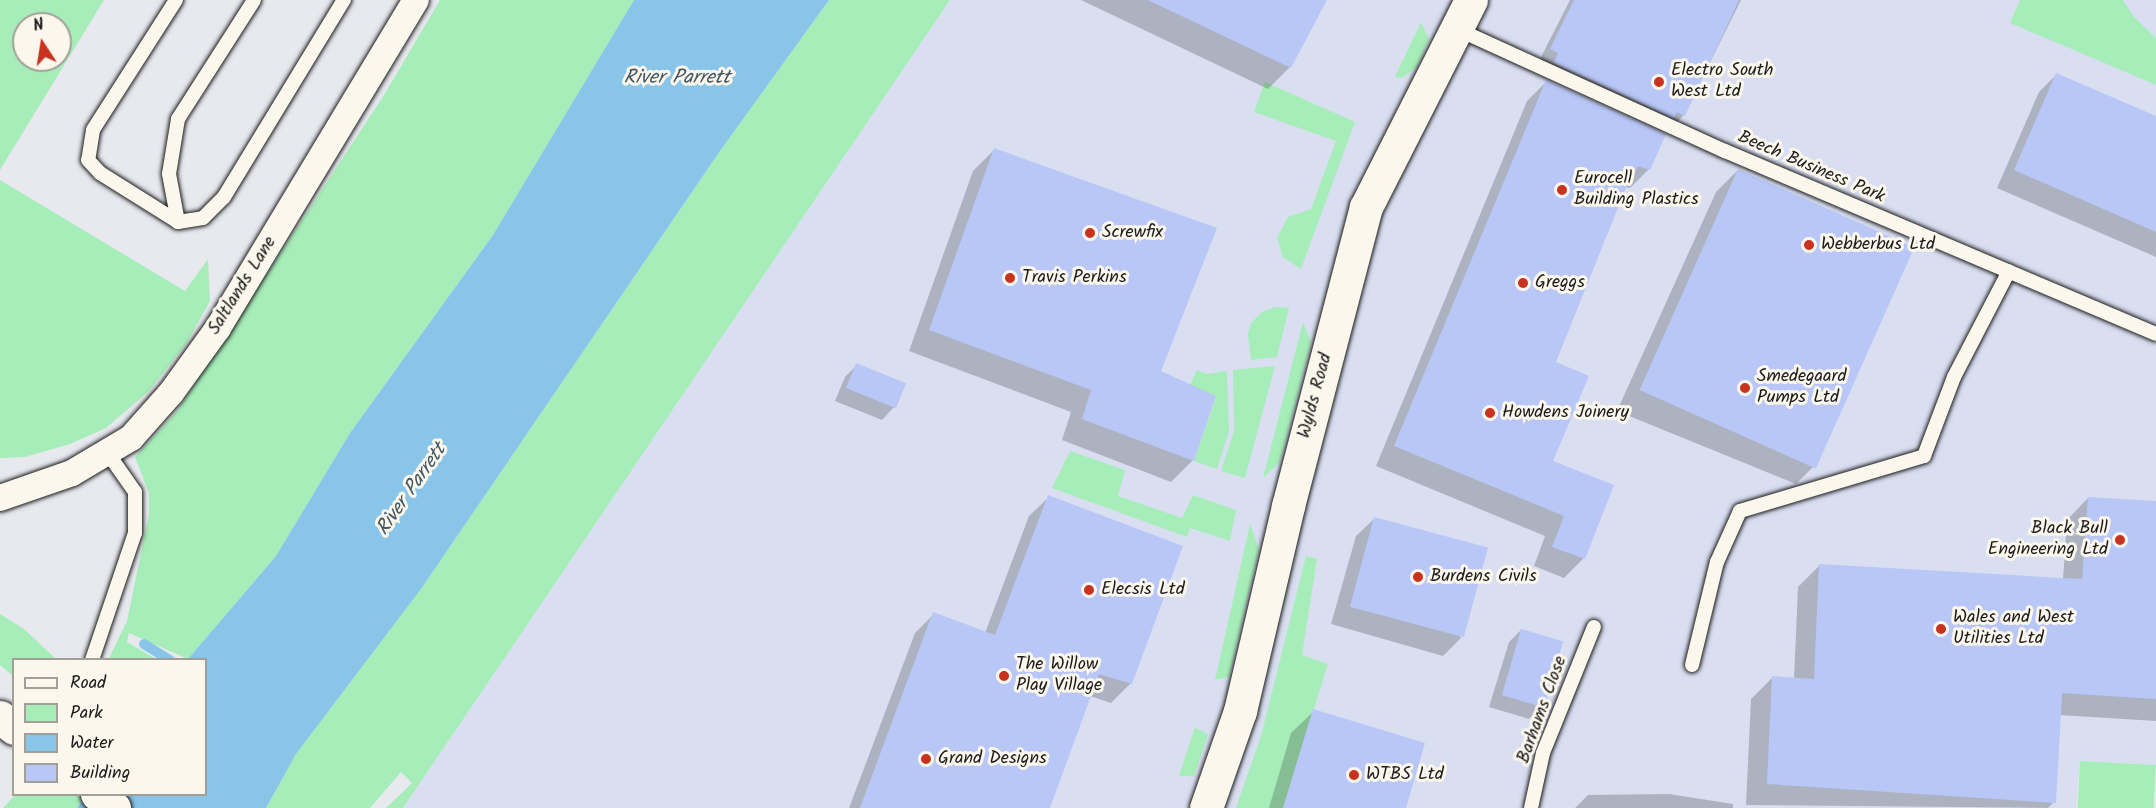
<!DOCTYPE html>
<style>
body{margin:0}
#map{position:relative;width:2156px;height:808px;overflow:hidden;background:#e7e9ef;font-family:Kalam,sans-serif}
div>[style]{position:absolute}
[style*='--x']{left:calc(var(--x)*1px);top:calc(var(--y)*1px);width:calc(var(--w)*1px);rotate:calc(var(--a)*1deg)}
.built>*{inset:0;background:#d9dff1}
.green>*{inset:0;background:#a7edb9;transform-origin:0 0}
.water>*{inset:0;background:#88c5e8}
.shadow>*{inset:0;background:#0003}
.stream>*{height:10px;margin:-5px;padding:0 5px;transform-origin:5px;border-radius:5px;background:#88c5e8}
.building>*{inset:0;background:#b9c7f7;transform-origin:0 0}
.roads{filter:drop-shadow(0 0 2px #1c1c1c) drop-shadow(0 0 2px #1c1c1c)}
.service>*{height:14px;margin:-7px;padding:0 7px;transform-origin:7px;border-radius:7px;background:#fbf7ec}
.minor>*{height:26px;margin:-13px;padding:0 13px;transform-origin:13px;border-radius:13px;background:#fbf7ec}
.tertiary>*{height:33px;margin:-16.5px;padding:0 16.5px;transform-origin:16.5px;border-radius:16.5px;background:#fbf7ec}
.primary>*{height:33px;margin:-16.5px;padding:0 16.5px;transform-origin:16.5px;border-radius:16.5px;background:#fbf7ec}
.dots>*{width:16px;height:16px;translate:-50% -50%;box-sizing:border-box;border:3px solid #fbf7ec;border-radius:50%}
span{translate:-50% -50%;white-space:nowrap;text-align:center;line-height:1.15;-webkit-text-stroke:6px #fbf7ec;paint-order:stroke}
.poi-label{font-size:18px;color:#1c1c1c}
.left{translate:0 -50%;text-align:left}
.right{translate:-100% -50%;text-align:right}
.street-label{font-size:18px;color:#1c1c1c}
.water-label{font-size:20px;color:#425763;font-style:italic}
.legend{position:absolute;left:12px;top:658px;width:195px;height:138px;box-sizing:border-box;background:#fbf7ec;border:2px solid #a29f99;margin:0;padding:8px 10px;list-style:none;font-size:18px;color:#1c1c1c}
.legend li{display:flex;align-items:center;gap:12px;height:30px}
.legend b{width:30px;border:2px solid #a29f99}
.north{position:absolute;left:12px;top:12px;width:60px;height:60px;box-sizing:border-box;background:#fbf7ec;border:2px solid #a29f99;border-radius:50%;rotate:348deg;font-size:16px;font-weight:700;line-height:24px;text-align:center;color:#1c1c1c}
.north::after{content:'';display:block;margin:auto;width:21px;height:27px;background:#c8321e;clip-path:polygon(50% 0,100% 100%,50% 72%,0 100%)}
</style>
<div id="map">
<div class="built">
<div style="clip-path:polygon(950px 0,2156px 0,2156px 765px,2080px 761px,2076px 808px,403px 808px)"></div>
</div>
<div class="green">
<div style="clip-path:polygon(evenodd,0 0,104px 0,0 170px,0 0,24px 24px,60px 24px,60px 60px,24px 60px,24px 24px)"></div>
<div style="clip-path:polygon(440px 0,634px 0,493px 235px,350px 433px,276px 556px,188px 659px,129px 633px,127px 642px,156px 659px,108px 660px,127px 621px,149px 514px,149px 493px,135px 457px,177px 411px,384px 95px)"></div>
<div style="clip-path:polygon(829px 0,950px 0,403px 808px,386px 808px,412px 783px,401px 772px,370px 808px,266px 808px,296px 754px,421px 589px,720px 151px)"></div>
<div style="clip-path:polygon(2020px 0,2123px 0,2134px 17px,2156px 38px,2156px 85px,2010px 23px)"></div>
<div style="clip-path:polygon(1421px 22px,1429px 39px,1417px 67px,1402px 78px,1395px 77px)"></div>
<div style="clip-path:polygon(1265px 82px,1355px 122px,1301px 269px,1283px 257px,1277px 238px,1288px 217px,1311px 209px,1336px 141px,1254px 112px)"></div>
<div style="clip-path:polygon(0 180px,185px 291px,208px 259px,210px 301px,186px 344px,149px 391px,106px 428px,70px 444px,25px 457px,0 458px)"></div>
<div style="clip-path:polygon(1275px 307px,1289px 308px,1277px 357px,1251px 360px,1248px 334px,1251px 323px,1262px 312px)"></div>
<div style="clip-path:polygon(1303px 322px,1311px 342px,1280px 462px,1263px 478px)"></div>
<div style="clip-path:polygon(1275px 366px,1245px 478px,1221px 471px,1234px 431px,1233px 370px)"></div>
<div style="clip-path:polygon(1197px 370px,1207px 374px,1227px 371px,1229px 431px,1217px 469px,1194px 461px,1216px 397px,1190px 385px)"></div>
<div style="clip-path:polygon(1070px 451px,1125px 470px,1118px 496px,1182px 518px,1193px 495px,1236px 510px,1230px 541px,1190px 528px,1187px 537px,1052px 488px)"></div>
<div style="clip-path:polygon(1250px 524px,1259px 549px,1229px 677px,1215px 680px)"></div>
<div style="clip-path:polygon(1306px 556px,1317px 559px,1302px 655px,1328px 664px,1283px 808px,1236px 808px,1261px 736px)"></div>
<div style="clip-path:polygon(0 614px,24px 629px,56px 659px,14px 660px,13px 676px,0 665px)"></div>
<div style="clip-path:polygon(1195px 727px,1208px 735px,1194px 776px,1179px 776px)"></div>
<div style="left:2080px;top:761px;width:76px;height:47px;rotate:3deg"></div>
<div style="clip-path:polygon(15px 795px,87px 795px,77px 808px,3px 808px)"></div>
</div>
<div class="water">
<div style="clip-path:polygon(634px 0,829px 0,720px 151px,421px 589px,296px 754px,266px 808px,77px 808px,87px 795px,206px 794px,206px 660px,188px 659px,276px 556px,350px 433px,493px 235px)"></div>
</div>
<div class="shadow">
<div style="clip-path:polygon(1081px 0,1325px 0,1290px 67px,1268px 89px)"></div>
<div style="clip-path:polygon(1570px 0,1741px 0,1684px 115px,1672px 127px,1539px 61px)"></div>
<div style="clip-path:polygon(2057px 74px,2156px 118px,2156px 257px,1997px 188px,2039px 92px)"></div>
<div style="clip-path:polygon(1547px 81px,1649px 169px,1630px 188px,1625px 187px,1554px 363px,1551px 462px,1612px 486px,1583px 559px,1564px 578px,1534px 566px,1545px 536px,1376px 466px,1527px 101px)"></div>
<div style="clip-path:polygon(994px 150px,1159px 372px,1215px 397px,1192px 461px,1171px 482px,1062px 440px,1071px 412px,909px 351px,973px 171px)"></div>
<div style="clip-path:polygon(1738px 170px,1818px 462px,1796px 484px,1617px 411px,1716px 192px)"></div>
<div style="clip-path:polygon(857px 365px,894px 407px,882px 420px,835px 401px,845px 377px)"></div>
<div style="clip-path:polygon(1049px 497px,1131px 683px,1111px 703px,1090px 696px,1048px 808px,849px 808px,915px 633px,934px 614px,985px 633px,1029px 516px)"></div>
<div style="clip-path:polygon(2088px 498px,2156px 503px,2156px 721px,2059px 715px,2054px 802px,2048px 808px,1746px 805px,1751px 699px,1772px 678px,1794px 679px,1798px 587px,1819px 566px,2063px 579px,2067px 520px)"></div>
<div style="clip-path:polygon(1374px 519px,1461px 638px,1443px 656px,1331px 624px,1356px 536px)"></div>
<div style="clip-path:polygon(1521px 630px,1541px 707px,1529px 719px,1489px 707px,1509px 642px)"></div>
<div style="clip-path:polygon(1314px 711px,1404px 808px,1269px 808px,1291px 733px)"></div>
<div style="clip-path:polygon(1669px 794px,1733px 804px,1733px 808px,1575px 808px,1588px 795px)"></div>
</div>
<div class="stream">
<div style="--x:144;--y:644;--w:31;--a:32"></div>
</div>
<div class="building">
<div style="clip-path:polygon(1148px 0,1327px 0,1291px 68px)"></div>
<div style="clip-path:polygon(1574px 0,1739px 0,1685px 116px,1677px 112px,1674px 118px,1554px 63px,1558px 53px,1550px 49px)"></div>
<div style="clip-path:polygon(2056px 73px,2156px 116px,2156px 232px,2014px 170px)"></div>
<div style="clip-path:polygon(1546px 80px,1666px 134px,1650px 170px,1638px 166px,1626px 188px,1556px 362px,1589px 376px,1553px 461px,1614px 485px,1585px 559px,1552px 547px,1564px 516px,1394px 446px)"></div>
<div style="clip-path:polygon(994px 148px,1217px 228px,1161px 371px,1216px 396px,1194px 461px,1082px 419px,1091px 390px,929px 330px)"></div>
<div style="left:1738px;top:169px;width:193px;height:242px;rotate:24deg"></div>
<div style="left:856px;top:363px;width:54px;height:27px;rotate:22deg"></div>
<div style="clip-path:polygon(1048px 495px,1183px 546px,1132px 684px,1099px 674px,1050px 808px,860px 808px,933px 612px,995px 635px)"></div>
<div style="clip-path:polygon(2088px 497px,2156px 501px,2156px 699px,2062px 693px,2056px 803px,1767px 784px,1772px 676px,1814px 679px,1819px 564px,2082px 579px)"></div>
<div style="left:1374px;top:517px;width:118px;height:93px;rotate:15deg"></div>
<div style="left:1521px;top:629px;width:44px;height:69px;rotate:16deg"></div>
<div style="clip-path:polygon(1313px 709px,1425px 743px,1406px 808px,1283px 808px)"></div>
</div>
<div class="roads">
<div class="service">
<div style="--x:176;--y:0;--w:154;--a:122.6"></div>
<div style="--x:93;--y:130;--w:30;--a:99"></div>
<div style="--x:88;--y:160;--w:18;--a:47"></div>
<div style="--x:100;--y:173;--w:92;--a:32.1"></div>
<div style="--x:178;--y:222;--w:25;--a:-9"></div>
<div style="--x:203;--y:218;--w:30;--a:-45"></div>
<div style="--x:224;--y:197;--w:231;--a:-58.7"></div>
<div style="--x:1457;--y:29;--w:294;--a:24.5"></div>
<div style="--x:1725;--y:151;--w:468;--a:23"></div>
<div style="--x:178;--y:222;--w:49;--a:-100.6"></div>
<div style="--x:169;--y:174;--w:56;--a:-80.7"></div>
<div style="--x:178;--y:119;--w:141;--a:-57.4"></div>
<div style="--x:92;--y:660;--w:134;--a:-71.3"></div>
<div style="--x:135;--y:533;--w:41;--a:-90"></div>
<div style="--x:135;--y:492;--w:49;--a:-125"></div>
<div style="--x:1692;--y:665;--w:106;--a:-76.4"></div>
<div style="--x:1717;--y:562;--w:56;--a:-65.7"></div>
<div style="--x:1740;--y:511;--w:192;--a:-16.6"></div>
<div style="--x:1924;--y:456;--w:85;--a:-69.2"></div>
<div style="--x:1954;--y:377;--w:119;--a:-62.6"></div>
<div style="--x:1531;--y:808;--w:56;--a:-77.7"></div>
<div style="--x:1543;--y:753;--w:136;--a:-68"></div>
</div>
<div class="minor">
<div style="--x:0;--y:498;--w:76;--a:-19.1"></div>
<div style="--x:72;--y:473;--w:69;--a:-30.7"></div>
<div style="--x:131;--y:438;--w:60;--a:-48.4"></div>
<div style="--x:171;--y:393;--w:80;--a:-54.1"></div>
<div style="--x:218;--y:328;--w:383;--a:-58.9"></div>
</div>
<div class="tertiary">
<div style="--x:1206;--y:808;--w:103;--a:-70.7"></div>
<div style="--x:1240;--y:711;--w:211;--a:-76.8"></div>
<div style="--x:1288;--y:506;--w:309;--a:-75.4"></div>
<div style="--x:1366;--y:207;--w:232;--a:-63.1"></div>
</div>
<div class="primary">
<div style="--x:0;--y:717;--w:18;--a:38"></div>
<div style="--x:97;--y:794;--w:22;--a:39"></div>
</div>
</div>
<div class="dots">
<div style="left:1659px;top:82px;background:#c8321e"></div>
<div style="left:1562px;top:190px;background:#c8321e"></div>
<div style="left:1090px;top:233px;background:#c8321e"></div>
<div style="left:1809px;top:245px;background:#c8321e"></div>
<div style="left:1010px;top:278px;background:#c8321e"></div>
<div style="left:1523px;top:283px;background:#c8321e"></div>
<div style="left:1745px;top:388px;background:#c8321e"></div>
<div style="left:1490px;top:413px;background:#c8321e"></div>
<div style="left:2120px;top:540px;background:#c8321e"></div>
<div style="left:1418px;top:577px;background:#c8321e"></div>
<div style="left:1089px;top:590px;background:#c8321e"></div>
<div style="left:1941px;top:629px;background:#c8321e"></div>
<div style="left:1004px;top:676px;background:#c8321e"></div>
<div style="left:926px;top:759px;background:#c8321e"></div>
<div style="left:1354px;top:775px;background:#c8321e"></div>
</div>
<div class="poi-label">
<span class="left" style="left:1671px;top:82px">Electro South<br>West Ltd</span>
<span class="left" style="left:1574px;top:190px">Eurocell<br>Building Plastics</span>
<span class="left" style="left:1102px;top:233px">Screwfix</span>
<span class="left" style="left:1821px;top:245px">Webberbus Ltd</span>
<span class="left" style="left:1022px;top:278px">Travis Perkins</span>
<span class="left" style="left:1535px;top:283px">Greggs</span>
<span class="left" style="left:1757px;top:388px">Smedegaard<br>Pumps Ltd</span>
<span class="left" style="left:1502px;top:413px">Howdens Joinery</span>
<span class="right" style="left:2108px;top:540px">Black Bull<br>Engineering Ltd</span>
<span class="left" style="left:1430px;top:577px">Burdens Civils</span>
<span class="left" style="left:1101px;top:590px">Elecsis Ltd</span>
<span class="left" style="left:1953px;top:629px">Wales and West<br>Utilities Ltd</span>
<span class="left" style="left:1016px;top:676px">The Willow<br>Play Village</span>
<span class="left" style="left:938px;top:759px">Grand Designs</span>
<span class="left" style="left:1366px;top:775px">WTBS Ltd</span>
</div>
<div class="street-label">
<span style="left:1811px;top:168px;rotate:23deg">Beech Business Park</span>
<span style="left:243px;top:286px;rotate:-58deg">Saltlands Lane</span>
<span style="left:1316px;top:396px;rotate:-75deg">Wylds Road</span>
<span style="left:1543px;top:710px;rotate:-70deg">Barhams Close</span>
</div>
<div class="water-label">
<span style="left:677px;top:78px">River Parrett</span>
<span style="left:412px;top:490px;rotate:-55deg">River Parrett</span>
</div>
<ul class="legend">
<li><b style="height:8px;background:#fbf7ec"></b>Road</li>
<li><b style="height:16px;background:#a7edb9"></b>Park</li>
<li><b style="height:16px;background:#88c5e8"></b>Water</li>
<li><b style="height:16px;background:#b9c7f7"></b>Building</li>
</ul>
<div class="north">N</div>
</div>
